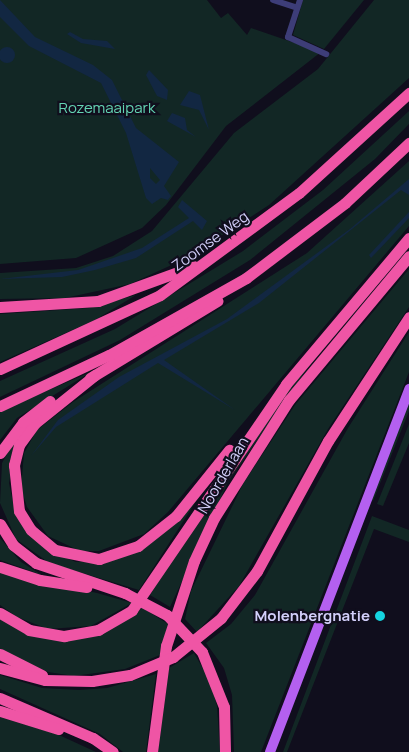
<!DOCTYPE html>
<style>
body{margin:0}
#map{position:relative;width:409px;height:752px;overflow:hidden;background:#100e1d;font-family:Manrope,sans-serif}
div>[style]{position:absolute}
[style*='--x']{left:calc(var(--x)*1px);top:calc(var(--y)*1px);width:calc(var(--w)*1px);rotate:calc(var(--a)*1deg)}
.green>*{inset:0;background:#122725}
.water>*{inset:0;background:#122742}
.round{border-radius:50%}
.street>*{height:6px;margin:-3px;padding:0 3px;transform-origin:3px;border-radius:3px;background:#3d3d78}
.primary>*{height:10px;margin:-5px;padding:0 5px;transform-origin:5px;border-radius:5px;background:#b460f0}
.highway>*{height:11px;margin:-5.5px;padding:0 5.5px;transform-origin:5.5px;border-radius:5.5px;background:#ef55a5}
.highway-bridge>*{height:11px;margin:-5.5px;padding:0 5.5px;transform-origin:5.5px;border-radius:5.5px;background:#ef55a5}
.dots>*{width:14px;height:14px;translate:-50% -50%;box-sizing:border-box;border:2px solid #100e1d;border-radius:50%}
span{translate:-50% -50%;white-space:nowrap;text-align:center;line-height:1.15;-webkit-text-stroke:4.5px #100e1d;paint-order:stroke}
.park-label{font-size:15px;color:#63d3b2}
.street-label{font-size:15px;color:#d2cffa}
.poi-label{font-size:15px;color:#d2cffa;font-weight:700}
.right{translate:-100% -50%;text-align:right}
</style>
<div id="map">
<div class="green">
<div style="clip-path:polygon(0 0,207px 0,221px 18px,228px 13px,247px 35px,251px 28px,321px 52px,226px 126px,166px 205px,142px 228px,76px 258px,0 264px)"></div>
<div style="clip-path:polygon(303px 0,364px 0,324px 49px,293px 35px)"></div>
<div style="clip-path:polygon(374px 0,409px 0,409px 78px,269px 205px,187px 258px,130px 284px,65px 298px,0 299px,0 273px,76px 268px,113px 256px,152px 231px,234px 133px,318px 69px)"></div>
<div style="clip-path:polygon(409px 111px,409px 124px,375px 159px,250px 260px,120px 340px,0 397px,0 381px,115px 329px,243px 251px,323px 190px)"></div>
<div style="clip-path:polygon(409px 161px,409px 226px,168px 512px,144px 534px,99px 551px,80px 551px,48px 536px,27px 507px,21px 488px,24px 453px,37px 430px,73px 402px,307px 253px)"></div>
<div style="clip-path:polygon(409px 269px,409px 307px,328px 429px,239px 586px,197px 632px,185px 619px,191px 591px,243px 484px,295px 405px)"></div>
<div style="clip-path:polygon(136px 295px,95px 320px,0 362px,0 314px,89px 308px)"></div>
<div style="clip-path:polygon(409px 332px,409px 372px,261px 752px,234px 752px,232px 695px,224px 668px,206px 643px,231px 624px,255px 595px,348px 428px)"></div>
<div style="clip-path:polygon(323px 346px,228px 482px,170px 607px,150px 595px,242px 447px)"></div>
<div style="clip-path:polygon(91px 372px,17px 418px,0 440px,0 411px)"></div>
<div style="clip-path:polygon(409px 402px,409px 411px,373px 501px,371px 499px)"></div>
<div style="clip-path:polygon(409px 424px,409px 443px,383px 506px,377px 504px)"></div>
<div style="clip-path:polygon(16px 438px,9px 483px,15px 512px,50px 551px,76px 562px,123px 556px,204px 489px,139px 590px,49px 563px,16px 539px,0 503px,2px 463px)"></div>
<div style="clip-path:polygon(372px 516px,409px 530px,409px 542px,374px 529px,287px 752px,283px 752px)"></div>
<div style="clip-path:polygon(0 538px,21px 562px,42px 575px,0 560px)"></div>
<div style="clip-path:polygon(0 572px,97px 593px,132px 603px,91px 626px,48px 629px,17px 617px,0 605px)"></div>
<div style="clip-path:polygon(141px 607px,168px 624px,160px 655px,125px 669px,74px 676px,48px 672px,0 650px,0 618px,20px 630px,102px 633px)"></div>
<div style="clip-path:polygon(194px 653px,210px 681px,217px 706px,220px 752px,158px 752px,169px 668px)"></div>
<div style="clip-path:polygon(156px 674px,146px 752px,123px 752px,100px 734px,0 689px,0 675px,42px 688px,79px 690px,107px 688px)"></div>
<div style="clip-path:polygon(0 717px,59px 735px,96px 752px,0 752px)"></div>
</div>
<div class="water">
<div style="clip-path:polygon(evenodd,0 0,35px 37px,93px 65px,112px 80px,136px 128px,179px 162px,164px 186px,171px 196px,168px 200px,161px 198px,152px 204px,146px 198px,126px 133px,101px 83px,29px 46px,0 17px,0 0,150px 168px,160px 180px,156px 184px,150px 178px,150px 168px)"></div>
<div style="clip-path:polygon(70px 32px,83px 39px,107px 41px,115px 49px,81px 43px,67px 34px)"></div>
<div class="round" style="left:-1px;top:47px;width:16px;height:16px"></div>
<div style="clip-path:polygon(149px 70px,168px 90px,167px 100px,157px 96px,146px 75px)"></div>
<div style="clip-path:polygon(189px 91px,200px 95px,209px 130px,199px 110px,180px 105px)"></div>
<div style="clip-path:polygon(172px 113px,185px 118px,187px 130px,196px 137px,167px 121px)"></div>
<div style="clip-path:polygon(409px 179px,409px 195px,401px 190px,259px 303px,164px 360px,235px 410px,158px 363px,56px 427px,31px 456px,58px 420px,119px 377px,227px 319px,350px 229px)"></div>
<div style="clip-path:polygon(182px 200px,207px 221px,202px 230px,193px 221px,136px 258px,95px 270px,62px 277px,0 279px,78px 270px,142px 248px,189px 218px,178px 207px)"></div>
<div style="clip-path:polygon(409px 212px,409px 218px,371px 258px,369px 255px)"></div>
</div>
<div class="street">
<div style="--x:273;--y:0;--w:25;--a:18"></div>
<div style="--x:300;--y:0;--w:39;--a:108"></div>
<div style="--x:288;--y:37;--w:42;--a:24.1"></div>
</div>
<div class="primary">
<div style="--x:270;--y:752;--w:389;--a:-69"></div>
</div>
<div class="highway">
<div style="--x:0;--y:307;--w:98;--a:-3.5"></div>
<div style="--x:98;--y:301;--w:102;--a:-20"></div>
<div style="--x:0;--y:369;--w:176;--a:-24.8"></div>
<div style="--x:160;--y:295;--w:172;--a:-36.3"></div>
<div style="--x:299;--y:193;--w:149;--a:-42.3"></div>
<div style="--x:95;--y:375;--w:77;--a:141.3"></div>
<div style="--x:35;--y:423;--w:27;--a:126"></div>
<div style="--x:19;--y:445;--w:21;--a:104"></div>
<div style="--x:14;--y:465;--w:46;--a:83.8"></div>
<div style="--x:19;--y:511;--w:22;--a:58"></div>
<div style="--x:31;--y:530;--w:31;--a:40"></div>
<div style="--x:55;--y:550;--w:45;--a:11.6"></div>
<div style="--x:99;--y:559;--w:41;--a:-18.4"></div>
<div style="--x:138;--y:546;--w:48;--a:-38.3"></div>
<div style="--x:176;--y:516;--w:85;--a:-51.2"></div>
<div style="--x:90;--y:378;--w:149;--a:-31.2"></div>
<div style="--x:0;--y:406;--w:120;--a:-25.1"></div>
<div style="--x:109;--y:355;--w:157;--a:-29.3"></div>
<div style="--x:246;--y:278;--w:124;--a:-37.1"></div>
<div style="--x:345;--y:203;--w:88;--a:-43.2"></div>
<div style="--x:0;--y:453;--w:39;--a:-53"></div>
<div style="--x:23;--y:422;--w:34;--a:-38"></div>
<div style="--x:0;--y:524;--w:25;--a:58"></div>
<div style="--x:13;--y:545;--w:29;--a:38"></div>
<div style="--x:36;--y:563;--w:94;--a:18.6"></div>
<div style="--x:0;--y:567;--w:42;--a:18"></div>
<div style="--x:40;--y:580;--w:47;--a:8.7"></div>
<div style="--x:0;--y:613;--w:34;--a:30"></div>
<div style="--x:29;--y:630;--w:36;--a:10"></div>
<div style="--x:64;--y:636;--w:35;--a:-10"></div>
<div style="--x:98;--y:630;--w:39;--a:-30"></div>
<div style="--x:132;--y:610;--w:273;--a:-55.7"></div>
<div style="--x:286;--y:384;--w:191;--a:-49.9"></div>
<div style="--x:221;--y:618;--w:59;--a:-52.5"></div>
<div style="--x:257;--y:571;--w:148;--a:-61.4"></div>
<div style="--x:328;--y:441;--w:148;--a:-56.8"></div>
<div style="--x:202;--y:652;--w:59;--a:68.2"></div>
<div style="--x:224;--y:707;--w:45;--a:88.7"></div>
<div style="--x:0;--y:654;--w:47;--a:26.6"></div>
<div style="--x:0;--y:668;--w:47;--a:14.9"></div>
<div style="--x:45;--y:680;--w:47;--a:1.2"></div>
<div style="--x:92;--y:681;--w:38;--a:-9"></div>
<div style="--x:0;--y:698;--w:101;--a:23.3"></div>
<div style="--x:93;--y:738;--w:24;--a:35"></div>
<div style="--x:0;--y:711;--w:61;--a:17.2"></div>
<div style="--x:152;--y:752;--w:107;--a:-82.5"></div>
<div style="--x:166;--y:646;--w:89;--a:-71.8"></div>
<div style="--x:194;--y:561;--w:47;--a:-65.1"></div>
<div style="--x:214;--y:518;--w:140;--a:-57.6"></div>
<div style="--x:289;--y:400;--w:187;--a:-50.2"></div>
</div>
<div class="highway-bridge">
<div style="--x:125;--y:593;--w:47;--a:27.6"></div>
<div style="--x:167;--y:615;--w:51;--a:46.6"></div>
<div style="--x:130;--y:675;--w:47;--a:-22.7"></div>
<div style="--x:173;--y:657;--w:62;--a:-39.1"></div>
</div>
<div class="dots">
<div style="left:380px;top:616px;background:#15d4e0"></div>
</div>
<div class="park-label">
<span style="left:107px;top:108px">Rozemaaipark</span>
</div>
<div class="street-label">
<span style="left:210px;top:241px;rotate:-36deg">Zoomse Weg</span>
<span style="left:223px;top:475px;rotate:-60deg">Noorderlaan</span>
</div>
<div class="poi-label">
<span class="right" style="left:370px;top:616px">Molenbergnatie</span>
</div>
</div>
